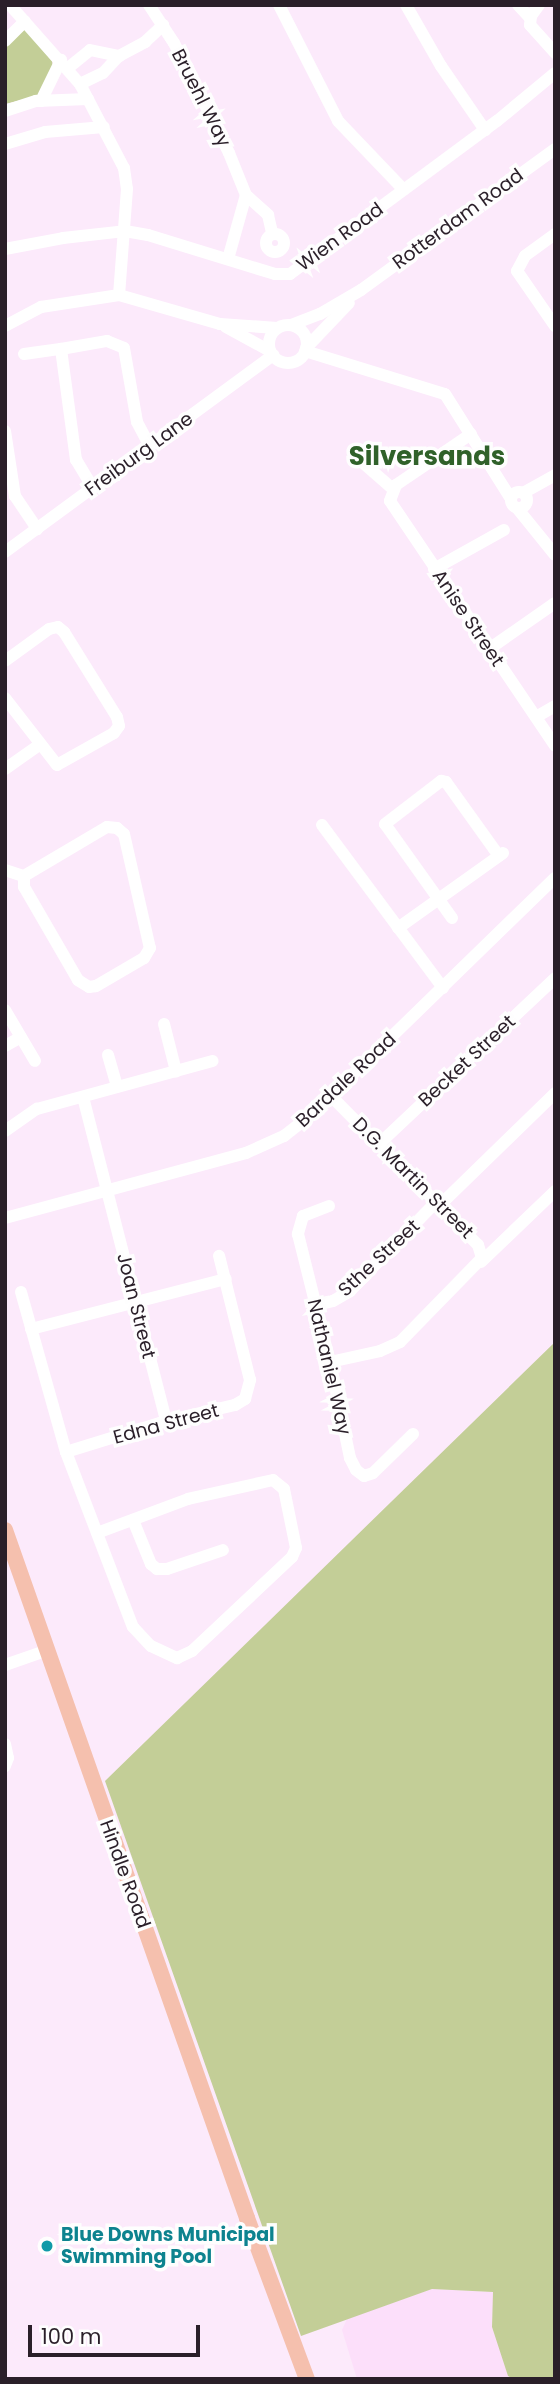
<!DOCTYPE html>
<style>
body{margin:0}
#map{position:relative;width:560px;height:2384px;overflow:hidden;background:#fceafb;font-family:Poppins,sans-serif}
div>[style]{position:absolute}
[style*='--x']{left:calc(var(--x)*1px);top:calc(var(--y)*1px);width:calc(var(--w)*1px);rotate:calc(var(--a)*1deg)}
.built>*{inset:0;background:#fcdffa}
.green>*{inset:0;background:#c3ce97}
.minor>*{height:12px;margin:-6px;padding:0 6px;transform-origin:6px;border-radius:6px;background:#fff}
.minor>.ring{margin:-6px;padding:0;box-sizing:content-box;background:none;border:12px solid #fff;border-radius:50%}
.major>*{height:16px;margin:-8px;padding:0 8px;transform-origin:8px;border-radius:8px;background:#f5c0ae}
.dots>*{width:19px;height:19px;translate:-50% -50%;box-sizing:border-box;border:4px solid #fefefe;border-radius:50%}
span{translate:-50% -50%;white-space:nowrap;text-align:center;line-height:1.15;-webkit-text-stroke:7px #fefefe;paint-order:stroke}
.street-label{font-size:19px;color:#2a1f29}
.culture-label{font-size:19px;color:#0d838f;font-weight:700}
.left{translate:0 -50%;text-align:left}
.district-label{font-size:26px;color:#30612a;font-weight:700}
.frame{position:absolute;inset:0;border:7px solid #2a1f29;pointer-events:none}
.scale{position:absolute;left:28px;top:2325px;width:172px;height:32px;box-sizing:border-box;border:4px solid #2a1f29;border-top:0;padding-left:9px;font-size:21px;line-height:24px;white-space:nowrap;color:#2a1f29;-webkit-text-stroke:5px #fefefe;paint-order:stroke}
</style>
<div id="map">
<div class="built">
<div style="clip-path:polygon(432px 2289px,494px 2292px,492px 2327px,508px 2375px,514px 2379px,357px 2379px,342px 2330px,347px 2319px)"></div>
</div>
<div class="green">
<div style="clip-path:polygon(25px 29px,52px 61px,53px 67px,38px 96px,5px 104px,5px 46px)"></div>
<div style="clip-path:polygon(555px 1342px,555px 2379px,514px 2379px,508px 2376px,492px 2327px,493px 2292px,432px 2289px,301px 2336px,105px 1781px)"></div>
</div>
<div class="minor">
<div style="--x:10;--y:5;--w:106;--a:48.5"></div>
<div style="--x:80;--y:84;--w:95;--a:62.4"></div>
<div style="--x:124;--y:168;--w:21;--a:82"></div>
<div style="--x:127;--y:189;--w:106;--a:94.3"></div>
<div style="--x:149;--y:5;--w:45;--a:56.7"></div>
<div style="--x:174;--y:43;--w:123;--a:63.4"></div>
<div style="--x:229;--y:153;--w:45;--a:68"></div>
<div style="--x:246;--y:195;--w:30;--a:42"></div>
<div style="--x:268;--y:215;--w:18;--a:77"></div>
<div style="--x:279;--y:5;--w:130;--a:63"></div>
<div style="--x:338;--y:121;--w:95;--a:46.3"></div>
<div style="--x:406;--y:5;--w:70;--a:60.2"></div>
<div style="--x:441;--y:66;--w:78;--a:55.5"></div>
<div style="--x:518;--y:5;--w:18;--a:47"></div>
<div style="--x:539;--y:5;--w:14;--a:126"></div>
<div style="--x:531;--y:16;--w:9;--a:96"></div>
<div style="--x:530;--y:25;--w:38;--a:48"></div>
<div style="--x:5;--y:41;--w:28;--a:-45"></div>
<div style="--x:68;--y:68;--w:28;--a:-39"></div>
<div style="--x:90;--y:50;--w:30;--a:12"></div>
<div style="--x:80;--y:84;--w:25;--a:-26"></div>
<div style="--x:103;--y:73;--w:23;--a:-47"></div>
<div style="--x:119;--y:56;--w:30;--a:-28"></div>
<div style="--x:145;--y:42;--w:25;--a:-43"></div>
<div style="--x:41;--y:101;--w:46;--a:-64"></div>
<div style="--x:5;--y:111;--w:33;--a:-18"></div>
<div style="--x:36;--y:101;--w:52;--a:-2.2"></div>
<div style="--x:5;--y:144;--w:42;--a:-16.7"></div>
<div style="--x:45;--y:132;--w:59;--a:-4.8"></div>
<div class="ring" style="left:266px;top:234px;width:6px;height:6px"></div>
<div style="--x:555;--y:234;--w:37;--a:144"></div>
<div style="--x:525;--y:256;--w:17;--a:118"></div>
<div style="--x:517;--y:271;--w:67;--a:55.4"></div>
<div style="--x:5;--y:249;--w:59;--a:-10.7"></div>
<div style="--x:63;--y:238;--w:62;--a:-6.4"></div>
<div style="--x:125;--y:231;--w:23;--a:10"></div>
<div style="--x:148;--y:235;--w:133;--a:17.1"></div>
<div style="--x:275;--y:274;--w:15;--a:0"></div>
<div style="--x:290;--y:274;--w:257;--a:-36.5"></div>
<div style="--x:497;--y:121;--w:75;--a:-39.6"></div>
<div style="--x:228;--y:259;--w:66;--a:-74.3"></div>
<div style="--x:291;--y:325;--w:31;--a:-21"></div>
<div style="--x:320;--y:314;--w:48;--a:-30.3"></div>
<div style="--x:361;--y:290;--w:240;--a:-36"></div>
<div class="ring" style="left:269px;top:325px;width:26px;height:26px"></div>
<div style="--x:5;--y:326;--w:41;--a:-27.8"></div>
<div style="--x:41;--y:307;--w:79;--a:-8.7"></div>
<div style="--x:119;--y:295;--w:105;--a:16"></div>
<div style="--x:220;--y:324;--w:57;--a:4"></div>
<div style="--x:226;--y:327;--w:50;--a:28.6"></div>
<div style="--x:306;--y:348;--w:62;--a:-46.3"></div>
<div style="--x:305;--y:351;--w:146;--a:17.1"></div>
<div style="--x:445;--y:394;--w:124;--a:57.8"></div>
<div style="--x:24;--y:354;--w:37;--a:-8"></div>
<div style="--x:5;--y:431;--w:66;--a:81.3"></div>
<div style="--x:15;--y:496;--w:40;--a:56"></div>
<div style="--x:471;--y:434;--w:91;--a:145.8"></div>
<div style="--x:396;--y:485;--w:17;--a:111"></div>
<div style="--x:390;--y:501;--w:295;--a:56"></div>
<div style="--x:362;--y:462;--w:41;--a:41.1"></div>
<div style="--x:93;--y:488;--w:33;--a:-121"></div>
<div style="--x:76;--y:460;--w:112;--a:-97.7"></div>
<div style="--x:61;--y:349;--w:47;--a:-9.9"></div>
<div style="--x:107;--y:341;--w:18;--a:22"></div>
<div style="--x:124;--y:348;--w:75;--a:80"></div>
<div style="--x:137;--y:422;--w:27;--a:62"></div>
<div class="ring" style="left:511px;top:492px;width:4px;height:4px"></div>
<div style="--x:523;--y:493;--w:37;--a:-29"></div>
<div style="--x:517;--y:508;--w:60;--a:51"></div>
<div style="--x:5;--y:552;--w:333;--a:-36.3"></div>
<div style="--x:434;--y:569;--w:80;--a:-29.1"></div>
<div style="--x:489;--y:649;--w:80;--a:-34.9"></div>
<div style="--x:5;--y:661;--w:54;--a:-36"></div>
<div style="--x:49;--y:629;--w:9;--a:-13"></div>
<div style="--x:58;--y:627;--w:8;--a:40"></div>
<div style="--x:64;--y:632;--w:100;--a:58.1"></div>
<div style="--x:117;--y:717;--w:9;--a:77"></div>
<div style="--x:119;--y:726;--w:9;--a:126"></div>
<div style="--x:114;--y:733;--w:65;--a:150.7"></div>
<div style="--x:57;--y:765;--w:85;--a:-127.8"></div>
<div style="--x:536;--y:717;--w:22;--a:-30"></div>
<div style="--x:5;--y:769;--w:42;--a:-35.2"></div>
<div style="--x:322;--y:825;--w:203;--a:53.4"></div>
<div style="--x:107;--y:827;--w:10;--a:6"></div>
<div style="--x:117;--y:828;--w:9;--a:41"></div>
<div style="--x:124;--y:834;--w:117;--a:77.2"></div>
<div style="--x:150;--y:948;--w:12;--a:121"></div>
<div style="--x:144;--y:958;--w:56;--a:149.7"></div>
<div style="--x:96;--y:986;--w:7;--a:172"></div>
<div style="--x:89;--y:987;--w:13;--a:-148"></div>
<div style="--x:78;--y:980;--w:108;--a:-120.1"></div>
<div style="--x:24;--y:887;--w:11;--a:-90"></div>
<div style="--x:24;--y:876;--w:96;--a:-30.6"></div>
<div style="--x:5;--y:870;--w:20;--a:18"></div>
<div style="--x:452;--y:918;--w:115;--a:-125.5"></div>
<div style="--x:385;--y:824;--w:71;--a:-37.5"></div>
<div style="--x:441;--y:781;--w:5;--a:11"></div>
<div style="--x:446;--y:782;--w:91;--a:54.4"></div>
<div style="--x:398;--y:928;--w:129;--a:-35.5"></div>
<div style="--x:5;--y:1010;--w:59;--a:59.5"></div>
<div style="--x:164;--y:1024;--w:49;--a:75.7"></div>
<div style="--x:5;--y:1046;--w:18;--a:-29"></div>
<div style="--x:108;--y:1055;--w:33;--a:74"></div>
<div style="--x:83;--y:1097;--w:334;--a:75.6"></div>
<div style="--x:5;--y:1131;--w:39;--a:-35"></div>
<div style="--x:37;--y:1109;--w:182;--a:-15.3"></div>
<div style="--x:379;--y:1144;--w:242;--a:-43.3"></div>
<div style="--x:440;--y:1205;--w:161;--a:-44.2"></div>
<div style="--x:329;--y:1206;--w:28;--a:159"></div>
<div style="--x:303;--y:1216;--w:19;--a:106"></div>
<div style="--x:298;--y:1234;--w:132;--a:76"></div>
<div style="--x:330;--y:1362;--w:98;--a:78.2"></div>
<div style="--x:350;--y:1458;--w:13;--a:63"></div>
<div style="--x:356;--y:1470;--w:10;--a:37"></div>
<div style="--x:364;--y:1476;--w:9;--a:-18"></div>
<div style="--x:373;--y:1473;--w:56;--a:-44.3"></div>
<div style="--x:5;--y:1218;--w:250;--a:-15.1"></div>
<div style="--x:246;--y:1153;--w:42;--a:-24.1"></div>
<div style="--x:284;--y:1136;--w:34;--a:-38"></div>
<div style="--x:311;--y:1115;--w:340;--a:-44.2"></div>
<div style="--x:481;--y:1262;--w:103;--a:-43.8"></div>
<div style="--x:21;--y:1292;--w:166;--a:74.3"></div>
<div style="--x:66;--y:1452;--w:105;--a:-17.2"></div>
<div style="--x:166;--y:1421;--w:71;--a:-13.1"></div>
<div style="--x:235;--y:1405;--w:12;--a:-31"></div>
<div style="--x:245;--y:1399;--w:20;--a:-75"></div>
<div style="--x:250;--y:1380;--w:128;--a:-104"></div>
<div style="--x:316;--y:1305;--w:17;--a:-13"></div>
<div style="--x:333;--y:1301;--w:20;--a:-30"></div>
<div style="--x:350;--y:1291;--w:124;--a:-46"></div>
<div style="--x:31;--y:1329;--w:201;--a:-14.4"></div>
<div style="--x:330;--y:1362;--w:51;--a:-12.4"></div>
<div style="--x:380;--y:1351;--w:22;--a:-24"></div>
<div style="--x:400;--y:1342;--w:117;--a:-45.7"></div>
<div style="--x:482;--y:1258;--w:14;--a:-107"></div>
<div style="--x:478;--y:1245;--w:209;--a:-134.6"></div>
<div style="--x:66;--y:1452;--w:187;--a:69.1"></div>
<div style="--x:133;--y:1627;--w:26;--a:47"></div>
<div style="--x:151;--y:1646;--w:29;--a:25"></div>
<div style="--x:177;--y:1658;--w:17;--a:-25"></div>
<div style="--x:192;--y:1651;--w:137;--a:-43.2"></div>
<div style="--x:292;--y:1557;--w:10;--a:-66"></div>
<div style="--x:296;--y:1548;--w:60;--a:-101.5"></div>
<div style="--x:284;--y:1489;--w:14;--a:-141"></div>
<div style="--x:273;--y:1480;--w:87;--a:167.4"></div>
<div style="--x:188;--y:1499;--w:97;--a:159.5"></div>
<div style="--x:133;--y:1520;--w:48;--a:67.8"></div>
<div style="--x:151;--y:1564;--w:8;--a:40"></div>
<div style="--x:157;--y:1569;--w:10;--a:0"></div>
<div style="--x:167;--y:1569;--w:59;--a:-18.7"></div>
<div style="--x:5;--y:1665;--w:46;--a:-19.2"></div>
<div style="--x:5;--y:1744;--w:14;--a:78"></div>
<div style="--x:8;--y:1758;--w:9;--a:111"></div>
</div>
<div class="major">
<div style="--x:5;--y:1530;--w:729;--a:70.62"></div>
<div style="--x:247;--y:2218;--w:172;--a:69.6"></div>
</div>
<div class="dots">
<div style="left:47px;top:2246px;background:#0f9aa8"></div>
</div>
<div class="street-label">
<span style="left:201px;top:98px;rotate:63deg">Bruehl Way</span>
<span style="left:458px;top:219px;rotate:-36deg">Rotterdam Road</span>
<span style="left:340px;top:237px;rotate:-36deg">Wien Road</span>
<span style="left:139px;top:454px;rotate:-36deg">Freiburg Lane</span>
<span style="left:468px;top:618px;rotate:56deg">Anise Street</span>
<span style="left:467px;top:1061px;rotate:-43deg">Becket Street</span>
<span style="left:346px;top:1080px;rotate:-43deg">Bardale Road</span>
<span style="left:413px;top:1178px;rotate:45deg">D.G. Martin Street</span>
<span style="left:379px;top:1258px;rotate:-43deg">Sthe Street</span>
<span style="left:136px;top:1306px;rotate:76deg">Joan Street</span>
<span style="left:329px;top:1367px;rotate:77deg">Nathaniel Way</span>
<span style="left:166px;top:1424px;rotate:-15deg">Edna Street</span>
<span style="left:125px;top:1874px;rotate:70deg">Hindle Road</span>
</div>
<div class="culture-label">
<span class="left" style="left:61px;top:2246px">Blue Downs Municipal<br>Swimming Pool</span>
</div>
<div class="district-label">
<span style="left:427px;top:457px">Silversands</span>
</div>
<div class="frame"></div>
<div class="scale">100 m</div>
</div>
